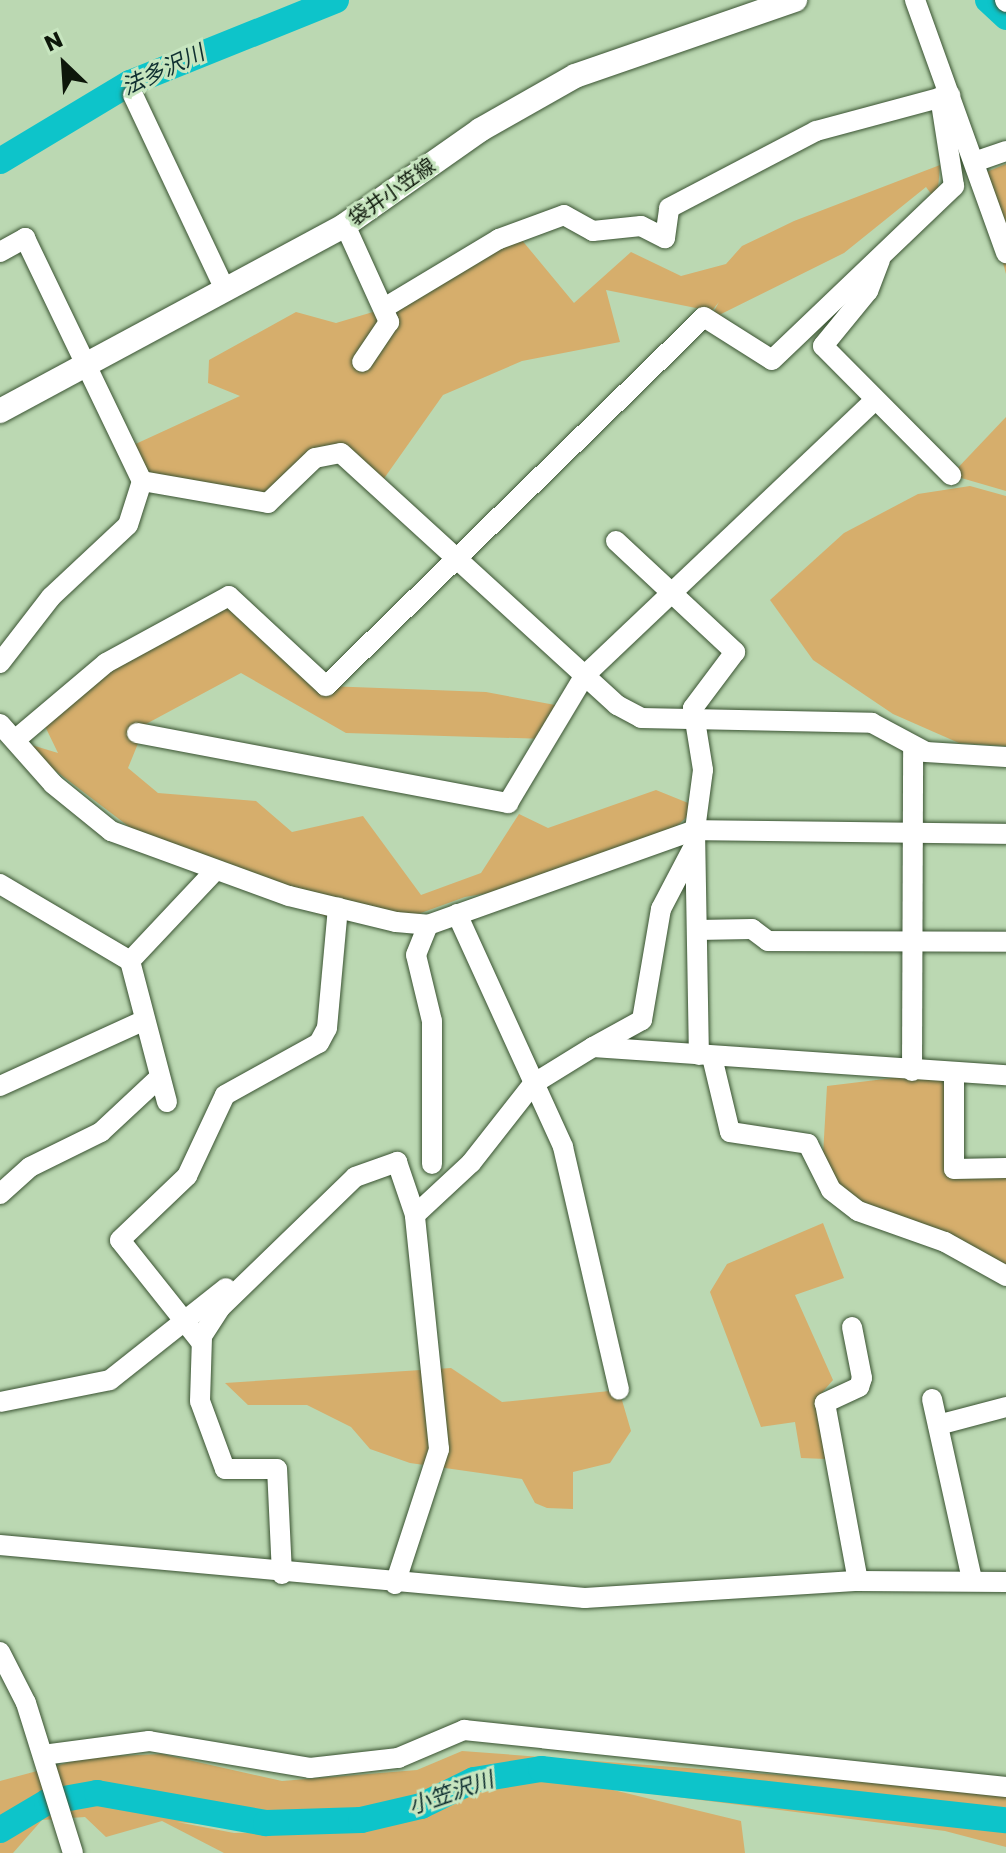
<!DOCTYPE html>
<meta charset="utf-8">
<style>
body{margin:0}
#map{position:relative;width:1006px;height:1853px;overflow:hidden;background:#bbd8b2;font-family:Poppins,"Noto Sans JP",sans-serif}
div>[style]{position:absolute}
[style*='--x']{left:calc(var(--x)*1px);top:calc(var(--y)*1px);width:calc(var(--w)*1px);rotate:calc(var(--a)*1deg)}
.green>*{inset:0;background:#d6ae6c}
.river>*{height:26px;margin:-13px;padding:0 13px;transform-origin:13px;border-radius:13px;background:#0dc4ca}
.roads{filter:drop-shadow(0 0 2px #3a5332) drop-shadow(0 0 2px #3a5332)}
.minor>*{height:20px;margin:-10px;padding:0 10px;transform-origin:10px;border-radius:10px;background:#fff}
.major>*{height:24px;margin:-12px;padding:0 12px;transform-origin:12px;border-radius:12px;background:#fff}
span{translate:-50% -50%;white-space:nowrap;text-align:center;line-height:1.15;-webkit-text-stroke:6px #c7e5bf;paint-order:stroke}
.street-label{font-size:20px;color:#0d170a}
.water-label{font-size:22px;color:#0f2f30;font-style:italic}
.north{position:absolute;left:24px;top:24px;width:80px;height:80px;-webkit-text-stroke:6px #c7e5bf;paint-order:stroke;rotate:335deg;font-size:22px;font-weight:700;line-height:32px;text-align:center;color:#0d170a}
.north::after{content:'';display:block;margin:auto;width:28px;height:36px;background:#0d170a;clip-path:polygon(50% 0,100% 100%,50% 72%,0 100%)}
</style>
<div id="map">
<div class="green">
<div style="clip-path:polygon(1006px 164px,1006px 274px,979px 175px)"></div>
<div style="clip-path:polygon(940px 165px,937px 202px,926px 187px,844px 253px,709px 320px,719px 302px,707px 317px,701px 309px,606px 290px,620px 342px,522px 361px,443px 395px,378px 487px,341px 453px,306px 462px,250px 505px,142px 481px,129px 447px,240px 396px,208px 383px,209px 360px,296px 312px,336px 323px,383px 309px,516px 233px,574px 303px,631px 252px,681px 276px,726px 264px,742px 246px,794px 221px)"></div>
<div style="clip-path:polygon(1006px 417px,1006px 491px,951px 475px)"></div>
<div style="clip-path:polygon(970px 486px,1006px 496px,1006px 746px,959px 743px,893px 714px,813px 660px,770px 600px,844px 533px,918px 494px)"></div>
<div style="clip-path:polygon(229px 596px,326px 686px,486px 692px,566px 707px,547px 739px,346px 733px,241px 673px,146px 724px,128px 768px,158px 793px,256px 801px,292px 832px,363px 816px,421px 895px,481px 873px,519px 814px,548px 828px,656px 790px,698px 807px,660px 841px,564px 880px,465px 897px,396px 922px,337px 921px,165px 854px,15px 740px,58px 753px,41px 718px,120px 656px)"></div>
<div style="clip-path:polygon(942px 1072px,954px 1159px,1006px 1164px,1006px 1276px,858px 1211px,822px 1172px,827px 1086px)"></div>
<div style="clip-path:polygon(823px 1223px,844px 1278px,795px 1295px,833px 1380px,820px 1395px,826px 1459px,801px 1458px,795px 1422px,761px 1427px,710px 1292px,727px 1264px)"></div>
<div style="clip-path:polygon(451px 1368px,502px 1402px,619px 1390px,631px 1431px,610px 1463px,573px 1472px,573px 1509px,547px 1508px,535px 1503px,522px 1479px,410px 1463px,370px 1449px,351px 1427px,307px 1405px,248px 1405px,225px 1383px)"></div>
<div style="clip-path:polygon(evenodd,462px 1751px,1006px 1792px,1006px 1847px,945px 1831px,605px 1788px,741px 1821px,745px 1853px,224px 1853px,162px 1821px,106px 1837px,85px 1817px,42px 1820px,13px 1853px,0 1853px,0 1781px,89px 1757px,162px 1754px,282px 1781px,417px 1770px,462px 1751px,177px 1822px,283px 1831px,283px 1832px,234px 1833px,177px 1822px)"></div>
</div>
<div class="river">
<div style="--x:988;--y:0;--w:25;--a:43"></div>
<div style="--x:0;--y:161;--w:152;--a:-31"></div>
<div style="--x:130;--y:83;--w:222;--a:-21.9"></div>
<div style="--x:0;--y:1830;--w:55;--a:-30.8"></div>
<div style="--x:47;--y:1802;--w:51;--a:-10.2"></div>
<div style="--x:97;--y:1793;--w:172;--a:10.1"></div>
<div style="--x:266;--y:1823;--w:95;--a:-1.8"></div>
<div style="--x:361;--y:1820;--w:62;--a:-13.1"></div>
<div style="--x:421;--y:1806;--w:59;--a:-26.1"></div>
<div style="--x:474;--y:1780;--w:68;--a:-9.3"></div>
<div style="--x:541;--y:1769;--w:468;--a:6.3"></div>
</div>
<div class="roads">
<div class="minor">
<div style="--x:915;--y:0;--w:269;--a:70.2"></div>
<div style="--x:1005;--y:0;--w:2;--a:63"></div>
<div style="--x:133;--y:95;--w:216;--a:64.7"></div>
<div style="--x:977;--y:161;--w:31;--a:-19"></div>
<div style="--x:345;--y:225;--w:107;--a:65.6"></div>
<div style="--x:389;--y:322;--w:48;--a:124"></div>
<div style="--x:0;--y:252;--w:29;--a:-29"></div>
<div style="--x:25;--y:238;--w:270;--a:64.3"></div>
<div style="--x:142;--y:481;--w:128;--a:9.9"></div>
<div style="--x:268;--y:503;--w:65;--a:-43.8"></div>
<div style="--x:315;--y:458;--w:26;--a:-11"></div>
<div style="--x:341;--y:453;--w:374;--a:42.4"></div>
<div style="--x:617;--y:705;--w:27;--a:28"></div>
<div style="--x:641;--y:718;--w:231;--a:1.2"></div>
<div style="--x:872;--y:723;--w:61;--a:28.2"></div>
<div style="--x:926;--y:752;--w:80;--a:3.6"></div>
<div style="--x:880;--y:260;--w:33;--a:111"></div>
<div style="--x:868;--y:291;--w:71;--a:129.3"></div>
<div style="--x:823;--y:346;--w:182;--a:45.2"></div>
<div style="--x:384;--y:308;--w:134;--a:-31"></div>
<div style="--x:499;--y:239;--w:69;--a:-20.3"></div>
<div style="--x:564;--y:215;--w:33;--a:29"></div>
<div style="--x:593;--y:231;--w:48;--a:-5.9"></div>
<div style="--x:641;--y:226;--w:27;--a:27"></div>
<div style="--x:665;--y:238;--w:30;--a:-82"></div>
<div style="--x:669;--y:208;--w:166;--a:-27.6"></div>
<div style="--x:816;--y:131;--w:139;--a:-15"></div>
<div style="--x:616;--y:541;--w:163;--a:43"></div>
<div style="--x:735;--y:652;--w:70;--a:126.9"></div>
<div style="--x:693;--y:708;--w:63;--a:80.8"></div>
<div style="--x:703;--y:770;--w:61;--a:97.6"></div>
<div style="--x:695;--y:830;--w:225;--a:89"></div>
<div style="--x:0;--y:663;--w:83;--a:-52.3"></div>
<div style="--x:51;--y:597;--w:105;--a:-43.1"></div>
<div style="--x:128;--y:525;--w:46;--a:-72.3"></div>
<div style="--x:0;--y:724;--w:80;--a:48.5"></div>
<div style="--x:53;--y:784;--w:75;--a:39"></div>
<div style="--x:111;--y:831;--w:189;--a:20.1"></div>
<div style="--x:289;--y:896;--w:110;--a:13.7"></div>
<div style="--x:396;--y:922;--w:32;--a:5"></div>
<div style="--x:428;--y:925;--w:283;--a:-19.6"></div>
<div style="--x:695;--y:830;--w:311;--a:0.7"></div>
<div style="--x:137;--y:733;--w:378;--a:10.7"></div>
<div style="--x:508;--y:803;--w:149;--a:-59"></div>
<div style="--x:585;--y:675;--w:398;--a:-43.5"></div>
<div style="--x:15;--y:740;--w:119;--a:-40.2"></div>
<div style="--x:106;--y:663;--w:140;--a:-28.6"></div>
<div style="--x:229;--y:596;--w:132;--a:42.9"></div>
<div style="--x:326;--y:686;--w:528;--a:-44.31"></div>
<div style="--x:704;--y:317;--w:80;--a:32.3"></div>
<div style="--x:772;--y:360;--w:252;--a:-43.7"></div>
<div style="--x:954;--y:186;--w:90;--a:-98.9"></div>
<div style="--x:0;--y:884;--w:151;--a:30.6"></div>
<div style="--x:457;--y:914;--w:256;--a:65.5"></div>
<div style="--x:563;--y:1147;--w:249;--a:77"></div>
<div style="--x:428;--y:925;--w:32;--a:112"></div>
<div style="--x:416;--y:955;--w:68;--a:76.4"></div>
<div style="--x:432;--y:1021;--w:143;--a:90"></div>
<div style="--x:697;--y:930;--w:55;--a:-1"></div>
<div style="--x:752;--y:929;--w:20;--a:37"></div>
<div style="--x:768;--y:941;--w:238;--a:0.2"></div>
<div style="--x:593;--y:1047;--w:56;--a:-28.9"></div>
<div style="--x:642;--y:1020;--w:113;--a:-80.3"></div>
<div style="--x:661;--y:909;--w:71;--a:-62.4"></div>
<div style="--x:712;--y:1057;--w:77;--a:76.5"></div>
<div style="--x:730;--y:1132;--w:79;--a:8.7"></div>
<div style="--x:808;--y:1144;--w:51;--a:63.4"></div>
<div style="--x:831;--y:1190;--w:34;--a:38"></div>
<div style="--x:858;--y:1211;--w:92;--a:19.6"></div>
<div style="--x:945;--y:1242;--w:70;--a:29.1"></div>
<div style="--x:912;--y:1071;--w:325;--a:-89.8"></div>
<div style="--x:954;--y:1073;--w:96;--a:90"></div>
<div style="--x:954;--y:1169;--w:52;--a:-1.1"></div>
<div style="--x:0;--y:1086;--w:159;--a:-24.5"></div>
<div style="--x:167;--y:1102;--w:146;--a:-104.7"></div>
<div style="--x:130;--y:961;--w:122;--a:-46.7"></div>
<div style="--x:0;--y:1194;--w:40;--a:-42"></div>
<div style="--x:30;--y:1167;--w:79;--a:-26.2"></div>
<div style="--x:101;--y:1132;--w:79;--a:-43"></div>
<div style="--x:852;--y:1327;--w:52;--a:78.9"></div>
<div style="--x:862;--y:1378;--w:9;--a:108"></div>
<div style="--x:859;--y:1387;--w:38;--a:155"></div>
<div style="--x:825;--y:1403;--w:181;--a:79.5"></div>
<div style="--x:201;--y:1342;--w:130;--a:-128.5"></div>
<div style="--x:120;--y:1240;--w:93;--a:-43.7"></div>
<div style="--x:187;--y:1176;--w:89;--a:-64.9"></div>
<div style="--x:225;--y:1095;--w:107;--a:-29"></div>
<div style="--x:319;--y:1043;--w:17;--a:-62"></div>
<div style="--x:327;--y:1028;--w:121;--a:-84.8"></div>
<div style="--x:932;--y:1399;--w:184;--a:77.5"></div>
<div style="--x:0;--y:1402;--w:112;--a:-11.3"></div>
<div style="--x:110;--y:1380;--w:148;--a:-38.4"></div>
<div style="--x:938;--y:1425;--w:70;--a:-14.8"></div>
<div style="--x:0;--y:1545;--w:587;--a:5.18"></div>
<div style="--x:585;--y:1598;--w:274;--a:-3.6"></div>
<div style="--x:858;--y:1581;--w:148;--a:0.4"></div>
<div style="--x:282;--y:1574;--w:105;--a:-92.7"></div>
<div style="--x:277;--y:1469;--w:52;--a:180"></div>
<div style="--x:225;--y:1469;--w:72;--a:-110.2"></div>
<div style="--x:200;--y:1401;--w:65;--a:-88.2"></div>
<div style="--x:202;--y:1336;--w:33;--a:-57"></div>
<div style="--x:220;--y:1308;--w:188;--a:-44.1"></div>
<div style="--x:355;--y:1177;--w:45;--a:-19.7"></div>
<div style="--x:397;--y:1162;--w:56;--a:71.2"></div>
<div style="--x:395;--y:1584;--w:142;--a:-71.9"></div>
<div style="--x:439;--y:1449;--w:235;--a:-95.9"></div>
<div style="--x:415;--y:1215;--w:76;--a:-42.9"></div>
<div style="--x:471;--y:1163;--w:100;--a:-51.9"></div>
<div style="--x:533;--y:1084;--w:70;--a:-31.7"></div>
<div style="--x:593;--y:1047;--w:414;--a:3.9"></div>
<div style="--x:0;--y:1652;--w:57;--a:63"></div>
<div style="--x:26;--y:1703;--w:157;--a:72.6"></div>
<div style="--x:43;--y:1755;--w:107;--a:-7.5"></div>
<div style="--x:149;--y:1741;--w:163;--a:9.5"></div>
<div style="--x:310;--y:1768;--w:89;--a:-6.5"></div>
<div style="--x:398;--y:1758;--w:72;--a:-23"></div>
<div style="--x:464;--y:1730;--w:545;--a:6"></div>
</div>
<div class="major">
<div style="--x:0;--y:411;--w:392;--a:-28.3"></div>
<div style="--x:345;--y:225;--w:165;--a:-35.1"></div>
<div style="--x:480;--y:130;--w:109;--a:-29.6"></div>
<div style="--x:575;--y:76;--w:233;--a:-19.1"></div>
</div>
</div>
<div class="street-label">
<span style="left:392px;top:192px;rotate:-35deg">袋井小笠線</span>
</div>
<div class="water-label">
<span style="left:163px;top:70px;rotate:-25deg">法多沢川</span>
<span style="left:451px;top:1793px;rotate:-19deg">小笠沢川</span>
</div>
<div class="north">N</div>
</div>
